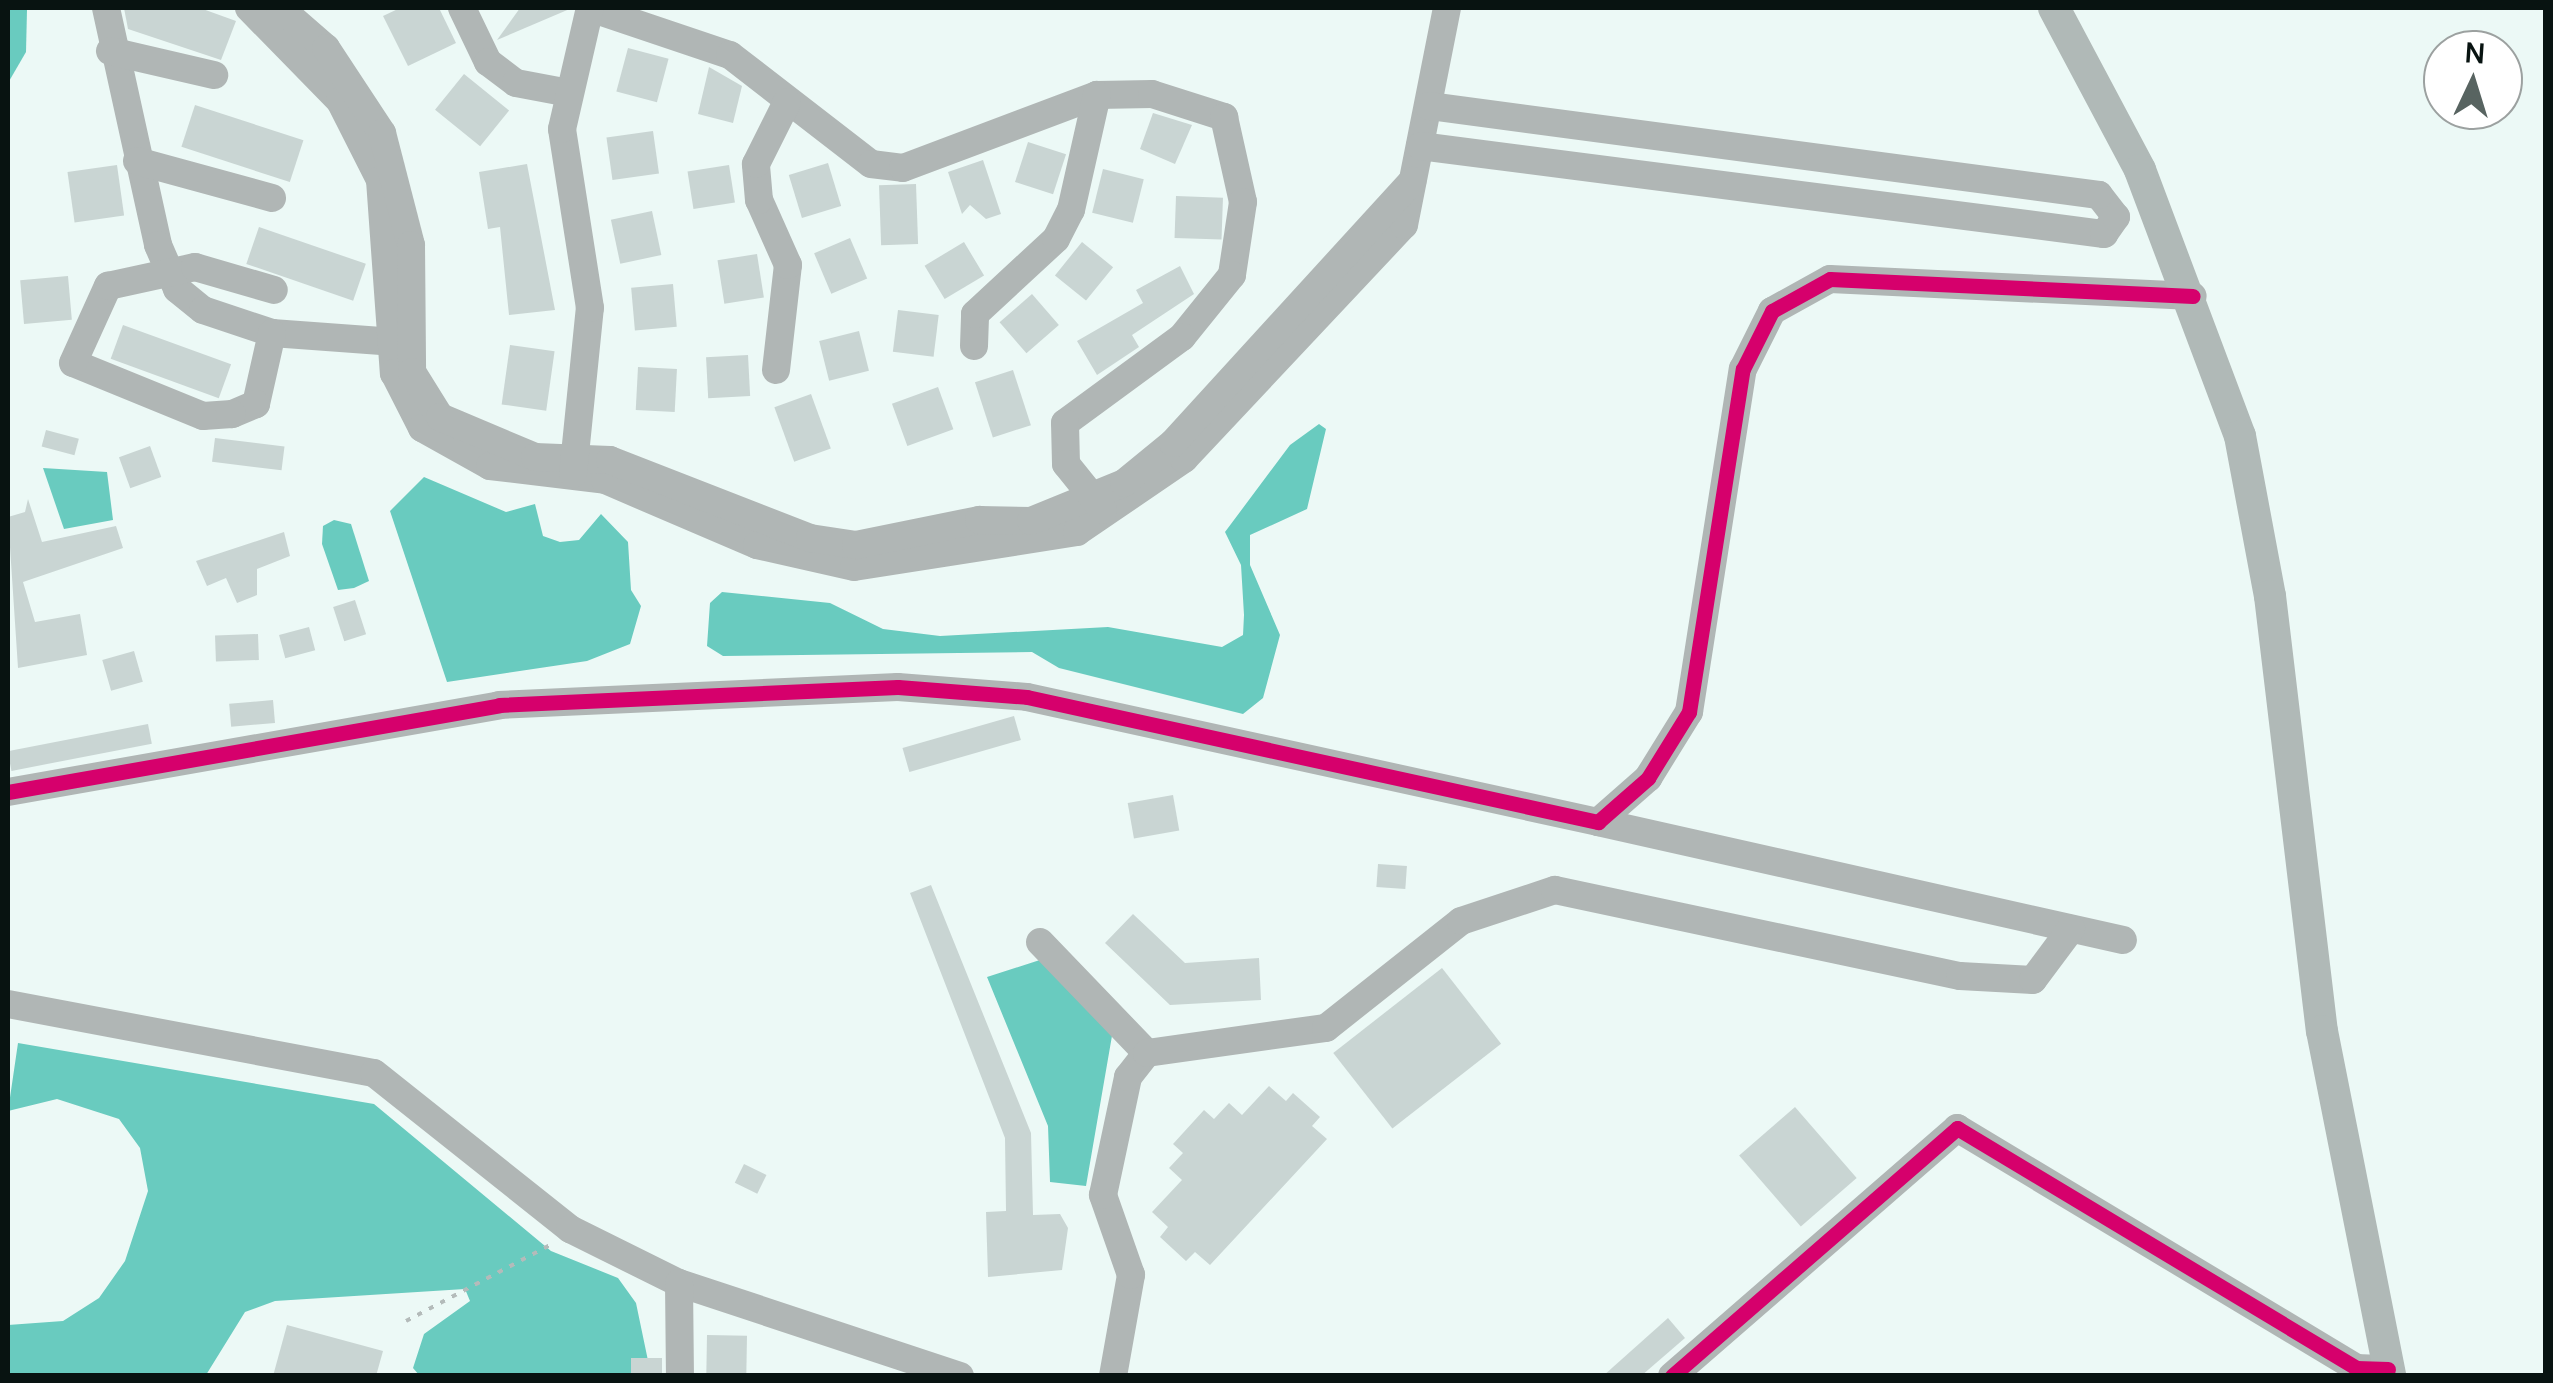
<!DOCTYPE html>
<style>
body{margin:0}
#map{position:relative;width:2553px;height:1383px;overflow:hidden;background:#ecf9f6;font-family:Manrope,sans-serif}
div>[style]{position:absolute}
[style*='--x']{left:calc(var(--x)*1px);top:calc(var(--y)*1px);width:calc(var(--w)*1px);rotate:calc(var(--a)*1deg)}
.water>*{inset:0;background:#69cbbf}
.building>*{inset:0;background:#c9d5d3;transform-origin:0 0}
.path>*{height:4px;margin-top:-2px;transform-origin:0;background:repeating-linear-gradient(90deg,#b4bbba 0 5px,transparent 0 13px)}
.minor>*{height:28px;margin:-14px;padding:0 14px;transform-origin:14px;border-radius:14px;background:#b0b6b5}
.major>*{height:32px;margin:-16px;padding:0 16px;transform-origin:16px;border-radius:16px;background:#b0b9b7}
.cycleway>*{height:15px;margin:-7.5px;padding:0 7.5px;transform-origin:7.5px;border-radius:7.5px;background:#d6006c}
span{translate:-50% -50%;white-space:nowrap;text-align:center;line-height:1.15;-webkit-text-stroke:8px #fff;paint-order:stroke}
.frame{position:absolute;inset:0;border:10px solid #081311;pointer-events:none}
.north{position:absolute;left:2423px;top:30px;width:100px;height:100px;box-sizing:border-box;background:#fff;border:2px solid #9ca1a0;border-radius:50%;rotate:4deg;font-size:28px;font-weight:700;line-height:40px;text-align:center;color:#081311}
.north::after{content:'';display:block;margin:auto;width:35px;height:45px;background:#586461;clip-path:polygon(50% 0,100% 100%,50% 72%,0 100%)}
</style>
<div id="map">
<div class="water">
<div style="clip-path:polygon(8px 8px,27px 10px,26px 52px,8px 83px)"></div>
<div style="clip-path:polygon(1319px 424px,1326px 429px,1307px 509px,1250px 535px,1250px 565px,1280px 635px,1263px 698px,1243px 714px,1059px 668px,1032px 652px,723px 656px,707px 646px,710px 603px,722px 592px,830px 603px,883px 629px,940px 636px,1108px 627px,1222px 647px,1243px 635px,1244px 615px,1241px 565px,1225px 532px,1290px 445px)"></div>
<div style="clip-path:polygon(43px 468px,107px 472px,113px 520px,64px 529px)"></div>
<div style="clip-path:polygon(424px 477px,506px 512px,535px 504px,543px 536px,560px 542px,579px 540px,601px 514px,628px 542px,631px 590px,641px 606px,630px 644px,587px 661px,447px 682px,390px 511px)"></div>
<div style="clip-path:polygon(334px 520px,351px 524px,369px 581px,354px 588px,338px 590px,322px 544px,323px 526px)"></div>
<div style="clip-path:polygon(1046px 958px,1113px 1030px,1086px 1186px,1050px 1182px,1048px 1126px,987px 977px)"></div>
<div style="clip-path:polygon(18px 1043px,374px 1104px,551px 1251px,618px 1278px,636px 1303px,651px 1375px,419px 1375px,413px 1368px,424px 1334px,470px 1301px,465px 1289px,275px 1301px,245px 1312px,206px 1375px,8px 1375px,8px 1325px,63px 1321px,99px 1298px,125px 1261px,148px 1191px,140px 1148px,119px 1119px,57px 1099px,8px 1111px)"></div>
</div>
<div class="building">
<div style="clip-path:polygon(124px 8px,200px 8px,236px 21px,221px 60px,128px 29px)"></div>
<div style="clip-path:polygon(400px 8px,439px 8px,456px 43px,408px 66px,383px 16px)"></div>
<div style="clip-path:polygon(520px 8px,572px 8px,497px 40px)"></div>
<div style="left:628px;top:48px;width:42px;height:45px;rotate:15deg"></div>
<div style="clip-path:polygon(709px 67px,742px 86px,733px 123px,698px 114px)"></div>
<div style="left:464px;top:74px;width:58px;height:46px;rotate:39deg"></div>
<div style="left:195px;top:105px;width:114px;height:44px;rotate:18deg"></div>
<div style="clip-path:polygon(1153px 113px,1192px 125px,1175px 164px,1140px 149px)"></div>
<div style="left:653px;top:131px;width:43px;height:47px;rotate:82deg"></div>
<div style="left:1028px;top:142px;width:40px;height:42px;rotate:18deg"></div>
<div style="clip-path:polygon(983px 160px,1001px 214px,986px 219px,970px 205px,962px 214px,948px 172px)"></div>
<div style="left:828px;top:163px;width:45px;height:41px;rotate:73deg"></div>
<div style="clip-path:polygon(527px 164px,555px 310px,509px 315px,500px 227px,488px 229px,479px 172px)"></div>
<div style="left:117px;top:165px;width:51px;height:50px;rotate:82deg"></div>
<div style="left:729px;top:165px;width:38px;height:42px;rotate:81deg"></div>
<div style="left:1103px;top:169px;width:42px;height:45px;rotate:14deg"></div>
<div style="left:916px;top:184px;width:60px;height:37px;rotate:88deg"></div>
<div style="left:1176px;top:196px;width:47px;height:42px;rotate:2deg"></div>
<div style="left:652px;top:211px;width:45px;height:42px;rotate:78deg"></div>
<div style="left:259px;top:227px;width:113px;height:39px;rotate:19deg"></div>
<div style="left:850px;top:238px;width:44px;height:39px;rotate:67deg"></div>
<div style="left:964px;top:242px;width:39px;height:46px;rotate:59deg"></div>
<div style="left:1082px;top:242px;width:40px;height:43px;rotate:39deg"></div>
<div style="left:757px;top:254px;width:44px;height:40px;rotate:81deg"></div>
<div style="clip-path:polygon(1180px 266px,1194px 294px,1132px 335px,1139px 347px,1097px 375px,1077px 341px,1143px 303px,1136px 290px)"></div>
<div style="left:68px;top:276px;width:44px;height:48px;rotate:85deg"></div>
<div style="left:673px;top:284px;width:43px;height:42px;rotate:85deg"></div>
<div style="left:1032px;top:294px;width:41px;height:43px;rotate:49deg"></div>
<div style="left:898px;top:310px;width:41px;height:42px;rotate:7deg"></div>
<div style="left:123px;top:325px;width:115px;height:36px;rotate:20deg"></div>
<div style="left:859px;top:331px;width:41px;height:41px;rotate:76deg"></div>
<div style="left:510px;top:345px;width:45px;height:60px;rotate:8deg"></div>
<div style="left:748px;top:355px;width:41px;height:42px;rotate:87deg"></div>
<div style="left:638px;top:367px;width:39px;height:43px;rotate:3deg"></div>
<div style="left:1013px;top:370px;width:58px;height:40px;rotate:72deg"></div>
<div style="left:938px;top:387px;width:45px;height:49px;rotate:70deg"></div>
<div style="left:811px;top:394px;width:58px;height:39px;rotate:70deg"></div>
<div style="left:46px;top:430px;width:34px;height:17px;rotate:15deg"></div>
<div style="left:215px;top:438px;width:70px;height:24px;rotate:7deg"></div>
<div style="left:150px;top:446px;width:33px;height:33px;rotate:70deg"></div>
<div style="clip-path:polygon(28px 499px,42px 542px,116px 526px,123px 548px,23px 582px,35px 622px,80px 614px,87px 655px,18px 668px,8px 517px,25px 512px)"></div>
<div style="clip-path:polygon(284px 532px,290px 556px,257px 569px,257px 595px,237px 603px,226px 578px,207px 586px,196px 561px)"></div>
<div style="left:355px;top:600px;width:36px;height:23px;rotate:72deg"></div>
<div style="left:309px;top:627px;width:24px;height:31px;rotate:75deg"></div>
<div style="left:258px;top:634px;width:26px;height:43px;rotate:88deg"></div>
<div style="left:134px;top:651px;width:32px;height:33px;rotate:74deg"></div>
<div style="left:273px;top:700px;width:23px;height:44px;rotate:85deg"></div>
<div style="left:1014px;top:716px;width:25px;height:116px;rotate:74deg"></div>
<div style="left:148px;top:724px;width:20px;height:143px;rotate:79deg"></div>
<div style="left:1173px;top:795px;width:36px;height:46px;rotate:80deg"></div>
<div style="left:1378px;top:864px;width:29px;height:23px;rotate:4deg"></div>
<div style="clip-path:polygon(931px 885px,1031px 1133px,1033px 1215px,1060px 1214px,1068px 1228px,1062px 1270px,988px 1277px,986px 1212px,1006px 1211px,1005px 1138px,910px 893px)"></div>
<div style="clip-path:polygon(1133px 914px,1185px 963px,1259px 958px,1261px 1000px,1170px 1005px,1105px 943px)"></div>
<div style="left:1442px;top:968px;width:96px;height:138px;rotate:52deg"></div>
<div style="clip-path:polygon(1269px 1086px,1286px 1101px,1293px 1093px,1320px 1117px,1312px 1126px,1327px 1139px,1210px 1265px,1195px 1252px,1186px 1261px,1160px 1237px,1168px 1227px,1152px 1212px,1182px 1180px,1169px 1168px,1183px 1153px,1173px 1144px,1204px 1110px,1214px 1119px,1229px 1103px,1242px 1115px)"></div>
<div style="left:1795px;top:1107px;width:94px;height:74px;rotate:49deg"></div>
<div style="left:744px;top:1164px;width:25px;height:21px;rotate:26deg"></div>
<div style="clip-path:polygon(1668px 1318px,1685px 1338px,1641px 1376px,1603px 1376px)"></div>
<div style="clip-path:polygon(287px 1325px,383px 1351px,376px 1376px,273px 1376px)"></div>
<div style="left:707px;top:1335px;width:40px;height:41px;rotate:1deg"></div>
<div style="left:631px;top:1358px;width:31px;height:18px"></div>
</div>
<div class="path">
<div style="--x:406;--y:1321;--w:165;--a:-27.8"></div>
</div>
<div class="minor">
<div style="--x:106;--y:8;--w:243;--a:77.6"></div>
<div style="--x:158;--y:245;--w:48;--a:66.6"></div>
<div style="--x:177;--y:289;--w:33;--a:39"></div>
<div style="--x:203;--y:310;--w:73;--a:18.4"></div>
<div style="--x:272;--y:333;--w:137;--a:4.2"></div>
<div style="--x:249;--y:8;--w:130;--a:45.6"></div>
<div style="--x:340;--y:101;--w:89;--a:63.1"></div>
<div style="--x:380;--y:180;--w:194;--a:85.9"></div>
<div style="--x:394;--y:373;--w:62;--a:63"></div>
<div style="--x:422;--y:428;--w:78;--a:29.2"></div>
<div style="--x:490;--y:466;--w:116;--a:6.9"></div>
<div style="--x:605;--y:480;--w:165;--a:23.2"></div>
<div style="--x:757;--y:545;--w:99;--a:12.8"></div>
<div style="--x:854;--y:567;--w:226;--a:-8.9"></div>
<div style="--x:1077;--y:532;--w:130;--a:-34.3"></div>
<div style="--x:1184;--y:459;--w:321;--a:-46.8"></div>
<div style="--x:1404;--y:225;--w:221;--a:-78.8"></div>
<div style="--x:280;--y:8;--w:61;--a:41"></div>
<div style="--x:326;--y:48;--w:102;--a:56.6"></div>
<div style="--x:382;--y:133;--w:116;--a:75.5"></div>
<div style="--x:411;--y:245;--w:127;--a:89.5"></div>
<div style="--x:412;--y:372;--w:53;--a:58.1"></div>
<div style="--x:440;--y:417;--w:103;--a:22.8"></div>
<div style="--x:535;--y:457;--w:75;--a:2.3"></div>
<div style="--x:610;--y:460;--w:215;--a:21.3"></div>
<div style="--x:810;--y:538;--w:47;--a:8.7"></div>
<div style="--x:856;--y:545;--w:126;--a:-11.5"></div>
<div style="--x:979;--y:520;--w:52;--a:1.1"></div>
<div style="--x:1031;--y:521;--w:100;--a:-22.2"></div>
<div style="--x:1124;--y:483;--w:63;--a:-39.2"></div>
<div style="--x:1173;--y:443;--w:355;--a:-47.6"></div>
<div style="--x:462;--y:8;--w:60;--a:64.3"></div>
<div style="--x:488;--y:62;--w:35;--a:37"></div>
<div style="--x:516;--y:83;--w:54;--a:10.7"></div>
<div style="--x:590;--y:8;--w:148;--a:18.6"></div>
<div style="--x:730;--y:55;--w:178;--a:37.7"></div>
<div style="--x:871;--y:164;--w:32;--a:7"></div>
<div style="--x:903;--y:168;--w:207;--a:-20.6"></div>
<div style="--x:1097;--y:95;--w:55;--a:-1"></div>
<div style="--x:1152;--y:94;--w:76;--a:17.7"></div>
<div style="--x:1224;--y:117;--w:87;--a:77.4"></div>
<div style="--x:1243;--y:202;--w:74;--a:98.6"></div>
<div style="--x:1232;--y:275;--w:80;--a:128.9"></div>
<div style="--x:1182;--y:337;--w:145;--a:143.7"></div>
<div style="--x:1065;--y:423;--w:41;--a:88.6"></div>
<div style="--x:1066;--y:464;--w:59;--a:51.2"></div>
<div style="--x:110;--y:51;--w:107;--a:13"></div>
<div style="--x:1420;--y:146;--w:690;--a:7.33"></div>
<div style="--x:2104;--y:234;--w:21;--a:-55"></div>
<div style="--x:2116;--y:217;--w:28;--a:-128"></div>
<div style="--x:2099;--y:195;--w:676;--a:-172.43"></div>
<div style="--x:137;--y:161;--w:140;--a:15.3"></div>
<div style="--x:272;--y:333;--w:73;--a:102.7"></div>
<div style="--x:256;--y:404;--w:26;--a:157"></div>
<div style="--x:232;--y:414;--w:29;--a:176"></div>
<div style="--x:203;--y:416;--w:140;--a:-157.8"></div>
<div style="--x:73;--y:363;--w:85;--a:-65.6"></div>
<div style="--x:108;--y:286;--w:89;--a:-12.3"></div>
<div style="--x:195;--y:267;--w:82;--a:16.2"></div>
<div style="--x:974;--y:346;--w:32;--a:-88"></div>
<div style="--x:975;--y:314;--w:110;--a:-42.8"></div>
<div style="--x:1056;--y:239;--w:33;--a:-63"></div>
<div style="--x:1071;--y:210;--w:118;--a:-77.3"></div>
<div style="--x:776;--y:370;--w:106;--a:-83.5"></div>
<div style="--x:788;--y:265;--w:71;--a:-114"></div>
<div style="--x:759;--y:200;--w:36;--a:-95"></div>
<div style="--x:756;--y:164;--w:69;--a:-63.4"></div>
<div style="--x:573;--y:474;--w:167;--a:-84.2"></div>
<div style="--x:590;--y:308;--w:181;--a:-98.9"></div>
<div style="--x:562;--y:129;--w:124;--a:-77"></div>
<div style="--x:8;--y:792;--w:499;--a:-10"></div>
<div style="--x:499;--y:705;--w:399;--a:-2.6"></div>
<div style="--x:898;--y:687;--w:129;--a:4.4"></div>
<div style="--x:1027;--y:697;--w:585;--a:12.35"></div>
<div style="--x:1598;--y:822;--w:67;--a:-41.3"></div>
<div style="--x:1648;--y:778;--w:78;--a:-58.2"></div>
<div style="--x:1689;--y:712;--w:347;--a:-81.1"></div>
<div style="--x:1743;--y:369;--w:65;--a:-63.4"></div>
<div style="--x:1772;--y:311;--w:66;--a:-28.9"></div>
<div style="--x:1830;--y:279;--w:363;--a:2.7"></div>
<div style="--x:1598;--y:822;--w:538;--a:12.67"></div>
<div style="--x:1040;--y:942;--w:154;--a:46.1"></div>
<div style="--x:8;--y:1004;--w:372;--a:10.7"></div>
<div style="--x:374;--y:1073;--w:251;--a:38.5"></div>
<div style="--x:570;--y:1229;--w:122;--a:26.4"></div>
<div style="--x:679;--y:1283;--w:296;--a:18.3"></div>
<div style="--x:679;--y:1283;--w:93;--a:89.4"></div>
<div style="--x:1113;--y:1376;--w:103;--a:-79.9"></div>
<div style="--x:1131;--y:1275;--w:85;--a:-109.3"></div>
<div style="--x:1103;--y:1195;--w:121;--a:-78"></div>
<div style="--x:1128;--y:1077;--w:31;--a:-52"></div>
<div style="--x:1147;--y:1053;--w:181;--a:-8"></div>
<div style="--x:1326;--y:1028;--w:172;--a:-38.4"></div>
<div style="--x:1461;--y:921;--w:99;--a:-18.3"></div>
<div style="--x:1555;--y:890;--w:414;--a:12"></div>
<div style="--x:1960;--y:976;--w:73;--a:3.1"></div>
<div style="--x:2033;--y:980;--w:64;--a:-53.3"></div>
<div style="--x:1672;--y:1376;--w:378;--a:-41"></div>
<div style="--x:1957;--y:1128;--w:466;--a:31"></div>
<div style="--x:2356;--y:1368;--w:32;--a:2"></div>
</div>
<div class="major">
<div style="--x:2054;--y:8;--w:183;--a:62"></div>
<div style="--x:2140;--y:170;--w:284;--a:69.4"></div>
<div style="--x:2240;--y:436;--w:163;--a:79.4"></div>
<div style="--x:2270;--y:596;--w:438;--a:83.2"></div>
<div style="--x:2322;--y:1031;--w:352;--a:78.8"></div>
</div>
<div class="cycleway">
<div style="--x:8;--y:792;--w:499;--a:-10"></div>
<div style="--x:499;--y:705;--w:399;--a:-2.6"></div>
<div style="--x:898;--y:687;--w:129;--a:4.4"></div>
<div style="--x:1027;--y:697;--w:585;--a:12.35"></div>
<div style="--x:1598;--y:822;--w:67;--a:-41.3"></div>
<div style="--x:1648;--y:778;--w:78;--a:-58.2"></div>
<div style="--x:1689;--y:712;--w:347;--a:-81.1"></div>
<div style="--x:1743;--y:369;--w:65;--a:-63.4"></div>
<div style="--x:1772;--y:311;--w:66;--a:-28.9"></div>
<div style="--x:1830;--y:279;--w:363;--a:2.7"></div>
<div style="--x:1672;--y:1376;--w:378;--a:-41"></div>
<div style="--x:1957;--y:1128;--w:466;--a:31"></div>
<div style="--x:2356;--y:1368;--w:32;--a:2"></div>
</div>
<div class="frame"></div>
<div class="north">N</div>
</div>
